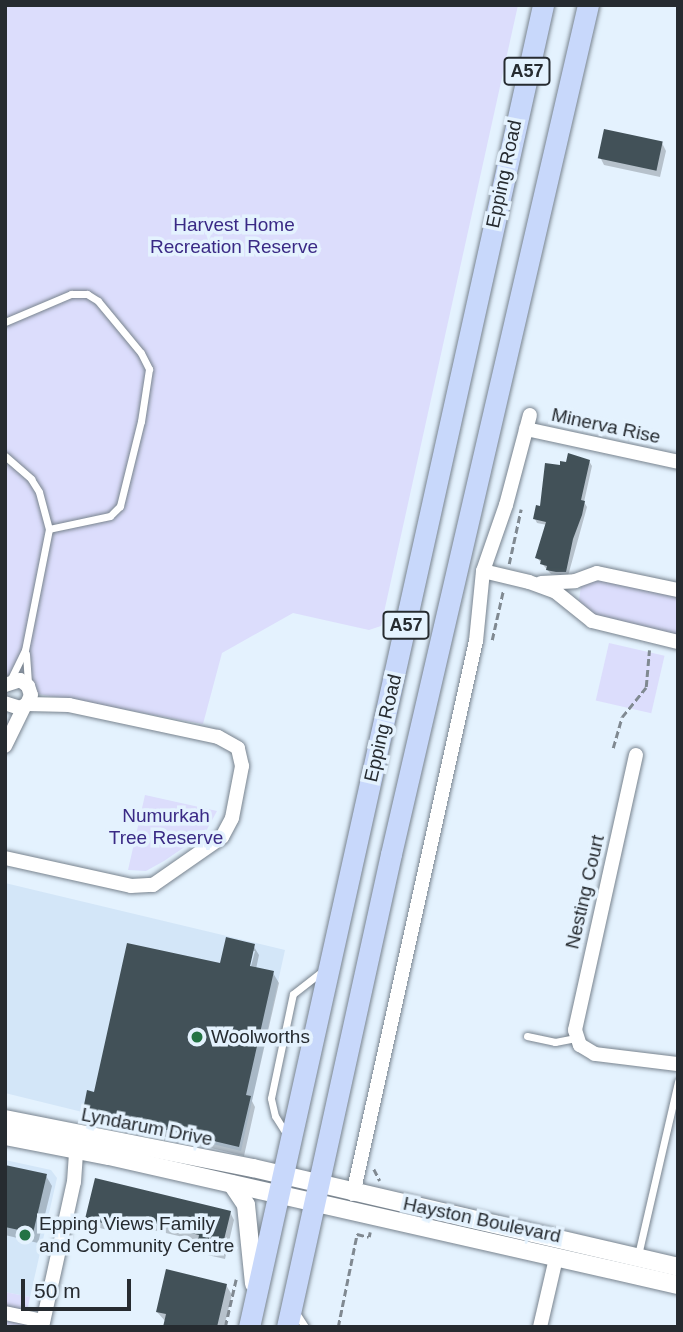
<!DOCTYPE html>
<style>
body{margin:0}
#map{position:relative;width:683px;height:1332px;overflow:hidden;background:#e4f2fe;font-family:Helvetica,sans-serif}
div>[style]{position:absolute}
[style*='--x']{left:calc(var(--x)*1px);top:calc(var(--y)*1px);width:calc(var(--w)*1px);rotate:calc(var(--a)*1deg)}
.built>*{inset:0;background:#d3e6f8}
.green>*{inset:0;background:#dcddfc;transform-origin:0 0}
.shadow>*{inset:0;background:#0003}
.building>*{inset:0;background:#425158;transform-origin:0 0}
.path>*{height:2.5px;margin-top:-1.25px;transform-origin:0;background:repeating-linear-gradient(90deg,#808991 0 7px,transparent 0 10.5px)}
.roads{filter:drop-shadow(0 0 2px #78838e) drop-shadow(0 0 2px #78838e)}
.service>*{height:7px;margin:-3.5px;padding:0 3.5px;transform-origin:3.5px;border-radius:3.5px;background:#fff}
.minor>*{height:14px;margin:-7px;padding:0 7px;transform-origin:7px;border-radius:7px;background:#fff}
.tertiary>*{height:18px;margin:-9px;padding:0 9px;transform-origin:9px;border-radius:9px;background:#fff}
.primary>*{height:21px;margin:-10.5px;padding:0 10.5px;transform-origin:10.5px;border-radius:10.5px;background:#c8d8fb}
.dots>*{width:19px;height:19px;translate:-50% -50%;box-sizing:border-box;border:4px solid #e4f2fe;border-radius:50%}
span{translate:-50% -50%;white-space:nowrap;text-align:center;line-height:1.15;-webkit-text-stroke:7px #e4f2fe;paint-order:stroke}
.shield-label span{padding:2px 5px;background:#e4f2fe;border:2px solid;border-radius:5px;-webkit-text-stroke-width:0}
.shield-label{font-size:18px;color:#262b30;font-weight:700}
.street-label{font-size:19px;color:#262b30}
.park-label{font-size:19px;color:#3a2a85}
.poi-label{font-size:19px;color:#262b30}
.left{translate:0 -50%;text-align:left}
.frame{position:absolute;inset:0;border:7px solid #262b30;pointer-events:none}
.scale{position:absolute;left:21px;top:1279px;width:110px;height:32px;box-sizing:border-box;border:4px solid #262b30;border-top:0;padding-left:9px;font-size:21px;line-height:24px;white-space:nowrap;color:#262b30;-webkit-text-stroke:5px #e4f2fe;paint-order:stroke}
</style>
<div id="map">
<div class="built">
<div style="clip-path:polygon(5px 883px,285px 950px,241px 1151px,5px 1093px)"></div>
<div style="clip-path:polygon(5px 1160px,51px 1170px,57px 1178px,30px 1297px,5px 1292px)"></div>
</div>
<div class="green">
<div style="clip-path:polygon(5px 5px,518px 5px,381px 626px,369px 630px,293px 613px,222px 653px,203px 724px,33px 693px,28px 682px,5px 677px)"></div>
<div style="clip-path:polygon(595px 578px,678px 595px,678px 636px,597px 617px,582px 608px,579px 600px,581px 586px)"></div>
<div style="left:609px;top:643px;width:57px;height:59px;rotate:13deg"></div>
<div style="clip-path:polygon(145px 795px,217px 811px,205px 833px,164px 861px,146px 871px,128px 870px)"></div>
<div style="clip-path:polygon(5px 1292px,30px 1297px,24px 1327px,5px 1327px)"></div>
</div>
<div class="shadow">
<div style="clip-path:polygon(662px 143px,666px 151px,660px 177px,604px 165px,600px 157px)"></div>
<div style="clip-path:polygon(589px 461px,592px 466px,584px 502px,587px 507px,568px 576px,551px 574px,537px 558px,547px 525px,537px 523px,535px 519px,561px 467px)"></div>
<div style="clip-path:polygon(evenodd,253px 945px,259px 955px,256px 969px,273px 973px,279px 983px,252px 1101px,255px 1107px,244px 1156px,91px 1119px,85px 1110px,95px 1094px,222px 966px,253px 945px,251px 951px,255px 951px,249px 974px,246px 974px,251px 951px)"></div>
<div style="clip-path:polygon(5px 1166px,46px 1176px,52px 1186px,38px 1243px,5px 1235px)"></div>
<div style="clip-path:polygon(96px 1180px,230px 1212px,234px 1220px,225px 1259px,203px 1254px,200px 1241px,123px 1223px,121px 1233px,91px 1226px,87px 1218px)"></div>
<div style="clip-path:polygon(226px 1285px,232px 1295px,224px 1327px,165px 1327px,166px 1322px,157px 1312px)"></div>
</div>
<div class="building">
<div style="left:604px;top:129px;width:60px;height:30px;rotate:12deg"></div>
<div style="clip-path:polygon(568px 453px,590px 460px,581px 500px,585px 501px,582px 515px,573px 539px,566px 572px,556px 572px,546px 570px,547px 566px,540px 564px,541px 560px,535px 558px,546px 522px,533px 519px,536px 505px,540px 506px,545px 463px,560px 465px,560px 461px,566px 462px)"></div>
<div style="clip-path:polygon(226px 937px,255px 944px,250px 966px,274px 971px,246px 1095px,251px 1096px,239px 1147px,83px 1110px,87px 1090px,94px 1092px,127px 943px,220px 963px)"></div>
<div style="clip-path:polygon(5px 1165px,47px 1174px,33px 1233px,5px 1227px)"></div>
<div style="clip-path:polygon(95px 1178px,231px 1211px,221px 1252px,197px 1247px,199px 1235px,120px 1216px,117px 1226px,85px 1219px)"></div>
<div style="clip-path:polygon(166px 1269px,227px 1284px,217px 1327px,163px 1327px,166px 1314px,156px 1312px)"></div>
</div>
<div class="path">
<div style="--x:509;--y:564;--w:56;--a:-77.7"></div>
<div style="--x:492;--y:640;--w:50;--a:-77.3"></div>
<div style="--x:613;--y:748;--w:32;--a:-74"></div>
<div style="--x:622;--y:717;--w:38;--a:-51"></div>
<div style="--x:646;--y:687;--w:37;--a:-85"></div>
<div style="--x:374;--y:1169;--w:13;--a:63"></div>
<div style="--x:225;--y:1327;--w:49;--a:-77.1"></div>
<div style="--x:338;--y:1327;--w:95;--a:-78.5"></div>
<div style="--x:357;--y:1234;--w:12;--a:14"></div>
<div style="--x:369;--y:1237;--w:5;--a:-79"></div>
</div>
<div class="roads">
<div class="service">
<div style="--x:5;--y:322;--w:72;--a:-23"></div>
<div style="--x:71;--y:294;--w:16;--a:0"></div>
<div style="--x:87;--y:294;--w:13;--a:32"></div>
<div style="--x:98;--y:301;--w:67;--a:50.4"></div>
<div style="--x:141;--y:353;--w:18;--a:63"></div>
<div style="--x:149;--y:369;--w:53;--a:98.7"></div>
<div style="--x:141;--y:421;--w:88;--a:103.9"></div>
<div style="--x:120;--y:506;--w:14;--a:135"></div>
<div style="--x:110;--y:516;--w:62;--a:168"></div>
<div style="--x:5;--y:456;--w:35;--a:41"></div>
<div style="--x:31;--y:479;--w:15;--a:58"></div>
<div style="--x:39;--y:492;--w:38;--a:75"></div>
<div style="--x:49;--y:529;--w:123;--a:101.2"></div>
<div style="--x:25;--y:650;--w:34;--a:116"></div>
<div style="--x:26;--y:654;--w:30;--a:86"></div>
<div style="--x:527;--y:1036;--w:29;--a:12"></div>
<div style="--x:555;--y:1042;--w:21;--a:-11"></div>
<div style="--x:287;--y:1135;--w:22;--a:-122"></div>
<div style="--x:275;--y:1116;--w:18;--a:-103"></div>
<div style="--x:271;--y:1098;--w:106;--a:-78.1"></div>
<div style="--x:293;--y:994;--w:39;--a:-38"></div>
<div style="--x:638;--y:1255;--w:178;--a:-77"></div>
<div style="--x:296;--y:1313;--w:17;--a:57"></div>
</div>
<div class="minor">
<div style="--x:526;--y:429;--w:156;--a:12.2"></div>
<div style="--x:483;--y:571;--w:47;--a:13.4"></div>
<div style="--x:529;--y:582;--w:29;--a:20"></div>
<div style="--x:556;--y:592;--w:46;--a:38.9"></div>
<div style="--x:592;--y:621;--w:89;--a:13.7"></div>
<div style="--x:541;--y:583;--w:34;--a:-3"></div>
<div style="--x:575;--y:581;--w:23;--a:-20"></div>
<div style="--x:597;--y:573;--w:83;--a:11.9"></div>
<div style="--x:5;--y:685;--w:16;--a:-18"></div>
<div style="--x:20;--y:680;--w:10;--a:37"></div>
<div style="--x:28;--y:686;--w:9;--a:72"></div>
<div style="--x:31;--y:695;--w:10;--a:114"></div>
<div style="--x:27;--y:704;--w:8;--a:150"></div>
<div style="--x:20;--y:708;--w:16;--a:-162"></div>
<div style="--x:5;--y:746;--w:43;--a:-64"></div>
<div style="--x:636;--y:755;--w:282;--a:102.5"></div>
<div style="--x:575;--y:1030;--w:16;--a:72"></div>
<div style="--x:580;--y:1045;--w:17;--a:31"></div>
<div style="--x:595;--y:1054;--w:84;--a:6.9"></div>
<div style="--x:5;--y:858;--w:129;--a:12.5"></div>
<div style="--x:131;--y:886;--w:22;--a:-3"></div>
<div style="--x:153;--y:885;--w:84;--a:-34.8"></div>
<div style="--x:222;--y:837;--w:21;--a:-62"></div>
<div style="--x:232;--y:818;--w:53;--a:-79.1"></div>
<div style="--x:242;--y:766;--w:18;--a:-103"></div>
<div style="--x:238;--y:748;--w:23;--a:-151"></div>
<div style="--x:218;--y:737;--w:152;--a:-167.9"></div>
<div style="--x:69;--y:705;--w:42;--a:-178.6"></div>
<div style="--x:353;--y:1194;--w:567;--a:-77.46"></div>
<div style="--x:476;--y:641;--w:70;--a:-84.3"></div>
<div style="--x:483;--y:571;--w:70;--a:-70.8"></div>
<div style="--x:506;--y:505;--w:93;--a:-75.1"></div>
<div style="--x:5;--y:1313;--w:39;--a:12"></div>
<div style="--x:42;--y:1327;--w:148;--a:-77.6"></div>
<div style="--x:74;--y:1182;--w:31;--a:-86"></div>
<div style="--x:540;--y:1327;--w:71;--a:-76.9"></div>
</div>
<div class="tertiary">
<div style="--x:5;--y:1119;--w:253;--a:11.2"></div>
<div style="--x:253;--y:1168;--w:436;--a:13.1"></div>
<div style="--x:5;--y:1136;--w:106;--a:10.9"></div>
<div style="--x:109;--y:1156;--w:583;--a:12.77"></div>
<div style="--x:232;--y:1184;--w:25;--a:56"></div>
<div style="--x:246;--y:1205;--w:79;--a:84.2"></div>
</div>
<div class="primary">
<div style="--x:249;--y:1327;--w:1354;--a:-77.46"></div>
<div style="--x:287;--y:1327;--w:484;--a:-77.6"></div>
<div style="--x:391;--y:854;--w:872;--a:-76.94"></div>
</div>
</div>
<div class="dots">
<div style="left:197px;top:1037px;background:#237344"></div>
<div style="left:25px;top:1235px;background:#237344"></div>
</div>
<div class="shield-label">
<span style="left:527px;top:71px">A57</span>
<span style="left:406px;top:625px">A57</span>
</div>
<div class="street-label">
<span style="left:504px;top:174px;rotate:-78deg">Epping Road</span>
<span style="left:606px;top:426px;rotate:12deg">Minerva Rise</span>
<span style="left:383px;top:728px;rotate:-77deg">Epping Road</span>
<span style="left:585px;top:892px;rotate:-77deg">Nesting Court</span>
<span style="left:147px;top:1127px;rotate:11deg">Lyndarum Drive</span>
<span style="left:482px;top:1220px;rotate:12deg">Hayston Boulevard</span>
</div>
<div class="park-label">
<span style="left:234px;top:236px">Harvest Home<br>Recreation Reserve</span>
<span style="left:166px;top:827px">Numurkah<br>Tree Reserve</span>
</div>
<div class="poi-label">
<span class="left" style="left:211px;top:1037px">Woolworths</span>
<span class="left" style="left:39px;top:1235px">Epping Views Family<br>and Community Centre</span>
</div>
<div class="frame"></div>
<div class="scale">50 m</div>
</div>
